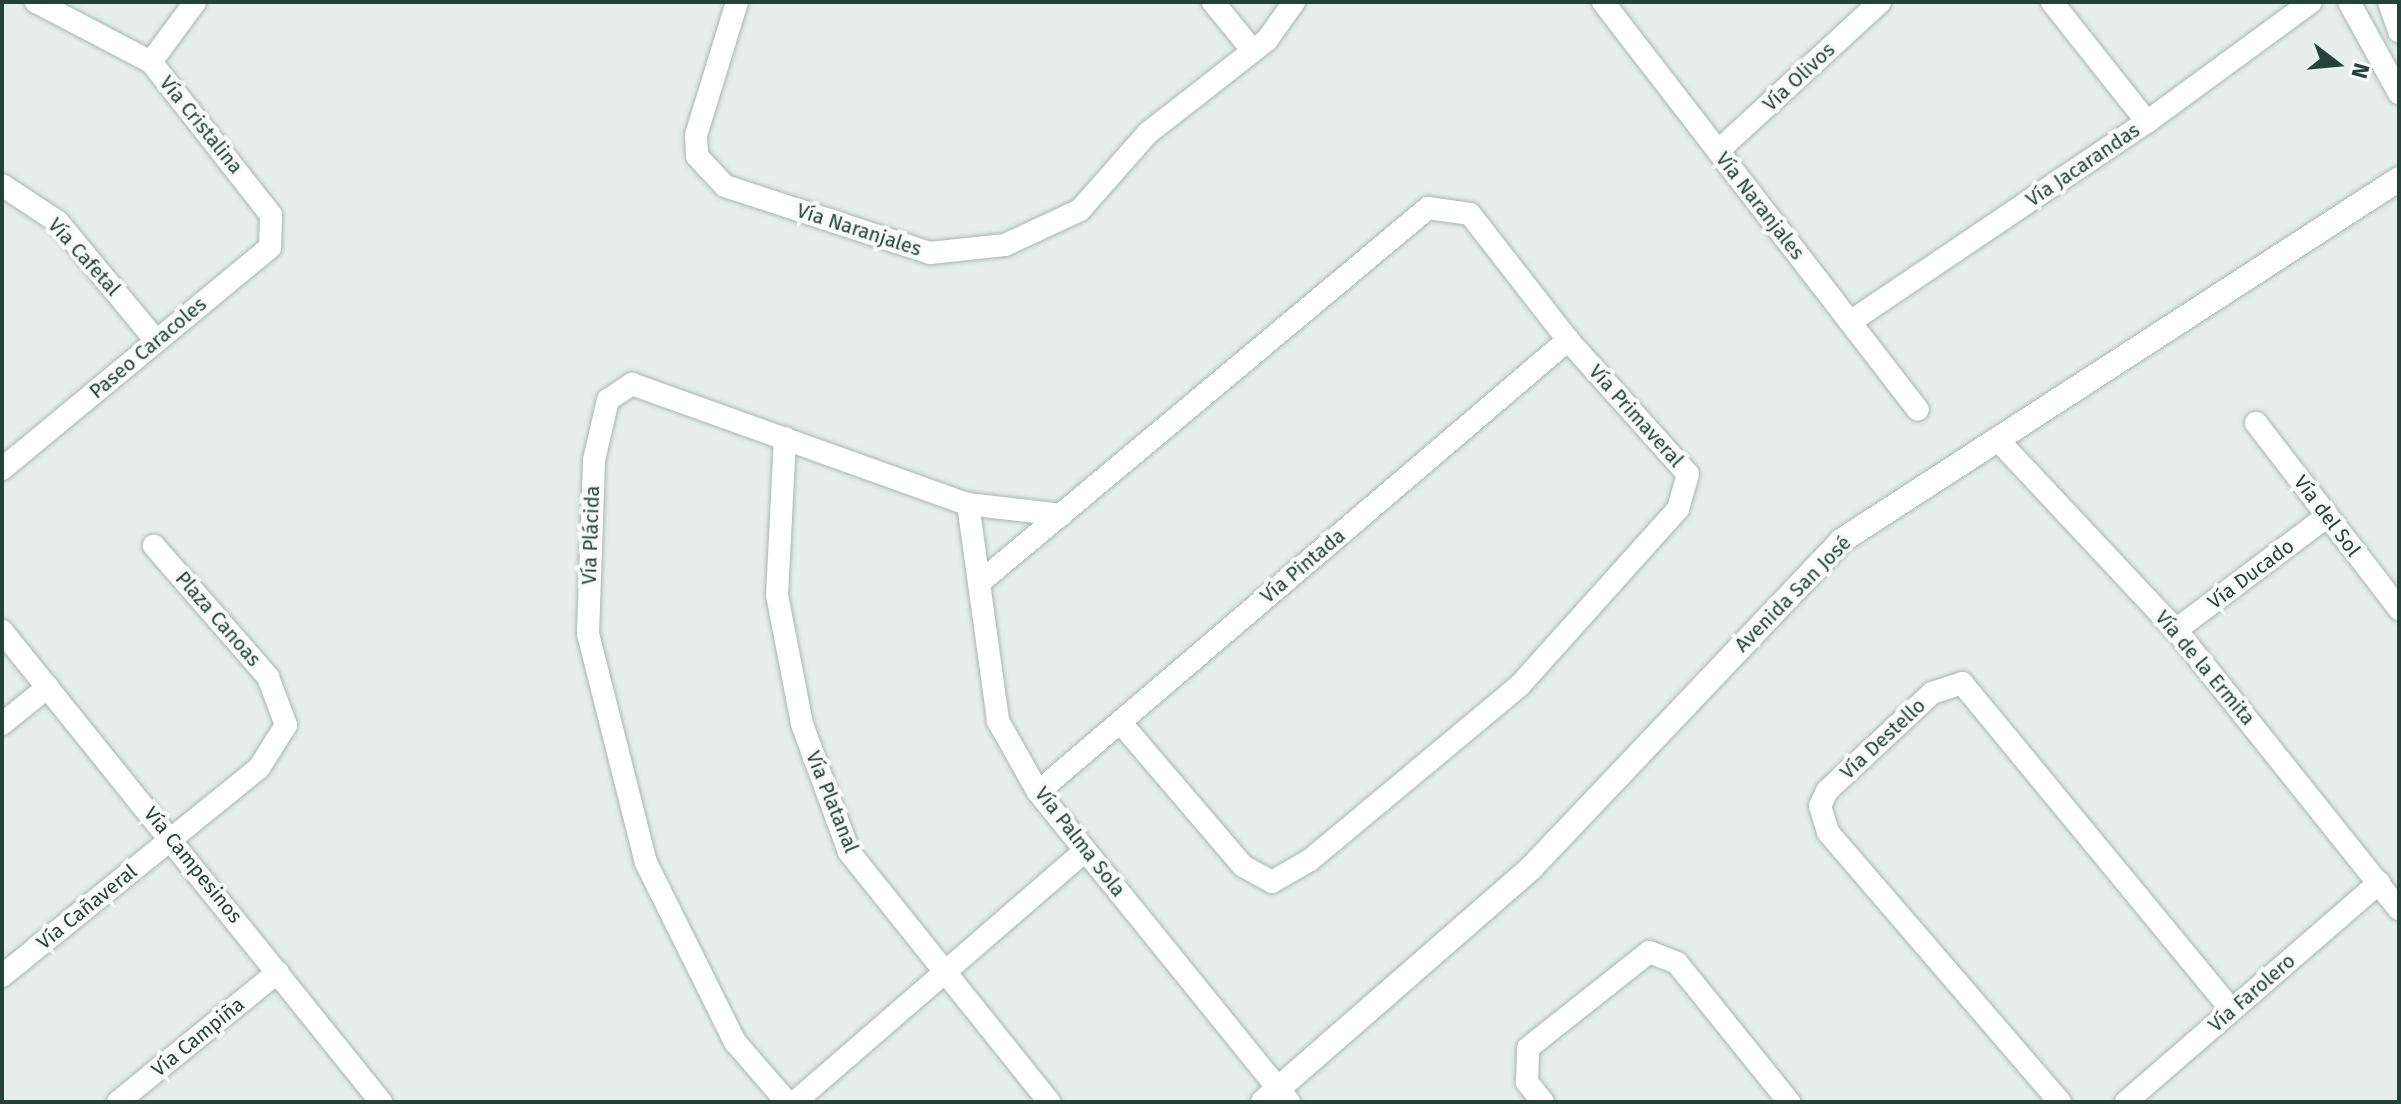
<!DOCTYPE html>
<meta charset="utf-8">
<style>
body{margin:0}
#map{position:relative;width:2401px;height:1104px;overflow:hidden;background:#e6efeb;font-family:"Fira Sans",sans-serif}
div>[style]{position:absolute}
[style*='--x']{left:calc(var(--x)*1px);top:calc(var(--y)*1px);width:calc(var(--w)*1px);rotate:calc(var(--a)*1deg)}
.roads{filter:drop-shadow(0 0 2px #a8b8b2) drop-shadow(0 0 2px #a8b8b2)}
.minor>*{height:22px;margin:-11px;padding:0 11px;transform-origin:11px;border-radius:11px;background:#fff}
.tertiary>*{height:24px;margin:-12px;padding:0 12px;transform-origin:12px;border-radius:12px;background:#fff}
span{translate:-50% -50%;white-space:nowrap;text-align:center;line-height:1.15;-webkit-text-stroke:8px #f7fbf9;paint-order:stroke}
.street-label{font-size:20px;color:#24423a}
.frame{position:absolute;inset:0;border:4px solid #24423a;pointer-events:none}
.north{position:absolute;left:2297px;top:24px;width:80px;height:80px;-webkit-text-stroke:6px #f7fbf9;paint-order:stroke;rotate:106deg;font-size:22px;font-weight:700;line-height:32px;text-align:center;color:#24423a}
.north::after{content:'';display:block;margin:auto;width:28px;height:36px;background:#24423a;clip-path:polygon(50% 0,100% 100%,50% 72%,0 100%)}
</style>
<div id="map">
<div class="roads">
<div class="minor">
<div style="--x:737;--y:2;--w:139;--a:107.1"></div>
<div style="--x:696;--y:135;--w:21;--a:87"></div>
<div style="--x:697;--y:156;--w:41;--a:47"></div>
<div style="--x:725;--y:186;--w:216;--a:18.1"></div>
<div style="--x:930;--y:253;--w:75;--a:-6.1"></div>
<div style="--x:1005;--y:245;--w:83;--a:-25"></div>
<div style="--x:1080;--y:210;--w:103;--a:-48.6"></div>
<div style="--x:1148;--y:133;--w:151;--a:-38"></div>
<div style="--x:1267;--y:40;--w:47;--a:-54.6"></div>
<div style="--x:1213;--y:2;--w:63;--a:50.8"></div>
<div style="--x:1603;--y:2;--w:515;--a:52.33"></div>
<div style="--x:2052;--y:2;--w:153;--a:51.6"></div>
<div style="--x:2349;--y:2;--w:104;--a:61.2"></div>
<div style="--x:2389;--y:2;--w:31;--a:71"></div>
<div style="--x:151;--y:62;--w:74;--a:-53.7"></div>
<div style="--x:1718;--y:151;--w:220;--a:-42.6"></div>
<div style="--x:2;--y:185;--w:67;--a:33.5"></div>
<div style="--x:58;--y:222;--w:154;--a:50.5"></div>
<div style="--x:1850;--y:322;--w:358;--a:-34"></div>
<div style="--x:2147;--y:122;--w:203;--a:-36.2"></div>
<div style="--x:2256;--y:423;--w:235;--a:52.4"></div>
<div style="--x:785;--y:438;--w:157;--a:92.9"></div>
<div style="--x:777;--y:595;--w:131;--a:79"></div>
<div style="--x:802;--y:724;--w:136;--a:69.8"></div>
<div style="--x:849;--y:852;--w:320;--a:51.3"></div>
<div style="--x:1998;--y:440;--w:260;--a:46.9"></div>
<div style="--x:2176;--y:630;--w:357;--a:51.4"></div>
<div style="--x:2;--y:469;--w:348;--a:-39.6"></div>
<div style="--x:270;--y:247;--w:32;--a:-88"></div>
<div style="--x:271;--y:215;--w:194;--a:-128.1"></div>
<div style="--x:151;--y:62;--w:130;--a:-152.4"></div>
<div style="--x:968;--y:504;--w:219;--a:82.1"></div>
<div style="--x:998;--y:721;--w:81;--a:60.6"></div>
<div style="--x:1038;--y:792;--w:399;--a:51"></div>
<div style="--x:979;--y:583;--w:585;--a:-39.87"></div>
<div style="--x:1428;--y:208;--w:42;--a:8.1"></div>
<div style="--x:1470;--y:214;--w:160;--a:52.1"></div>
<div style="--x:1568;--y:340;--w:180;--a:48.2"></div>
<div style="--x:1688;--y:474;--w:36;--a:106"></div>
<div style="--x:1678;--y:509;--w:238;--a:131.9"></div>
<div style="--x:1519;--y:686;--w:272;--a:140.2"></div>
<div style="--x:1310;--y:860;--w:44;--a:149.9"></div>
<div style="--x:1272;--y:882;--w:33;--a:-151"></div>
<div style="--x:1243;--y:866;--w:189;--a:-130.5"></div>
<div style="--x:2176;--y:630;--w:188;--a:-37"></div>
<div style="--x:2;--y:631;--w:605;--a:51.18"></div>
<div style="--x:2;--y:724;--w:59;--a:-38.8"></div>
<div style="--x:1038;--y:792;--w:697;--a:-40.46"></div>
<div style="--x:2;--y:976;--w:331;--a:-39"></div>
<div style="--x:259;--y:768;--w:51;--a:-57.9"></div>
<div style="--x:286;--y:725;--w:51;--a:-110.6"></div>
<div style="--x:268;--y:677;--w:174;--a:-131"></div>
<div style="--x:118;--y:1102;--w:206;--a:-39.1"></div>
<div style="--x:787;--y:1102;--w:79;--a:-130.9"></div>
<div style="--x:735;--y:1042;--w:200;--a:-116.4"></div>
<div style="--x:646;--y:863;--w:236;--a:-104.2"></div>
<div style="--x:588;--y:634;--w:174;--a:-88"></div>
<div style="--x:594;--y:460;--w:62;--a:-76.9"></div>
<div style="--x:608;--y:400;--w:29;--a:-34"></div>
<div style="--x:632;--y:384;--w:357;--a:19.7"></div>
<div style="--x:968;--y:504;--w:94;--a:6.7"></div>
<div style="--x:795;--y:1102;--w:384;--a:-40.9"></div>
<div style="--x:1543;--y:1102;--w:26;--a:-129"></div>
<div style="--x:1527;--y:1082;--w:34;--a:-88"></div>
<div style="--x:1528;--y:1048;--w:154;--a:-38.4"></div>
<div style="--x:1649;--y:952;--w:30;--a:21"></div>
<div style="--x:1677;--y:963;--w:179;--a:51.1"></div>
<div style="--x:2060;--y:1102;--w:356;--a:-130.7"></div>
<div style="--x:1828;--y:832;--w:27;--a:-107"></div>
<div style="--x:1820;--y:806;--w:17;--a:-65"></div>
<div style="--x:1827;--y:791;--w:144;--a:-43"></div>
<div style="--x:1932;--y:693;--w:32;--a:-18"></div>
<div style="--x:1962;--y:683;--w:424;--a:50.5"></div>
<div style="--x:2126;--y:1102;--w:335;--a:-40.9"></div>
</div>
<div class="tertiary">
<div style="--x:1263;--y:1102;--w:356;--a:-41.1"></div>
<div style="--x:1531;--y:868;--w:451;--a:-46.5"></div>
<div style="--x:1841;--y:541;--w:665;--a:-32.97"></div>
</div>
</div>
<div class="street-label">
<span style="left:1799px;top:77px;rotate:-43deg">Vía Olivos</span>
<span style="left:201px;top:125px;rotate:51deg">Vía Cristalina</span>
<span style="left:2083px;top:165px;rotate:-34deg">Vía Jacarandas</span>
<span style="left:1760px;top:206px;rotate:52deg">Vía Naranjales</span>
<span style="left:859px;top:230px;rotate:18deg">Vía Naranjales</span>
<span style="left:84px;top:257px;rotate:48deg">Vía Cafetal</span>
<span style="left:148px;top:348px;rotate:-40deg">Paseo Caracoles</span>
<span style="left:1636px;top:416px;rotate:48deg">Vía Primaveral</span>
<span style="left:2327px;top:516px;rotate:53deg">Vía del Sol</span>
<span style="left:591px;top:535px;rotate:-88deg">Vía Plácida</span>
<span style="left:1303px;top:566px;rotate:-40deg">Vía Pintada</span>
<span style="left:2251px;top:574px;rotate:-37deg">Vía Ducado</span>
<span style="left:1793px;top:594px;rotate:-45deg">Avenida San José</span>
<span style="left:218px;top:619px;rotate:49deg">Plaza Canoas</span>
<span style="left:2205px;top:668px;rotate:50deg">Vía de la Ermita</span>
<span style="left:1883px;top:739px;rotate:-43deg">Vía Destello</span>
<span style="left:832px;top:802px;rotate:68deg">Vía Platanal</span>
<span style="left:1080px;top:842px;rotate:52deg">Vía Palma Sola</span>
<span style="left:193px;top:865px;rotate:51deg">Vía Campesinos</span>
<span style="left:87px;top:907px;rotate:-39deg">Vía Cañaveral</span>
<span style="left:2252px;top:993px;rotate:-41deg">Vía Farolero</span>
<span style="left:198px;top:1037px;rotate:-39deg">Vía Campiña</span>
</div>
<div class="frame"></div>
<div class="north">N</div>
</div>
